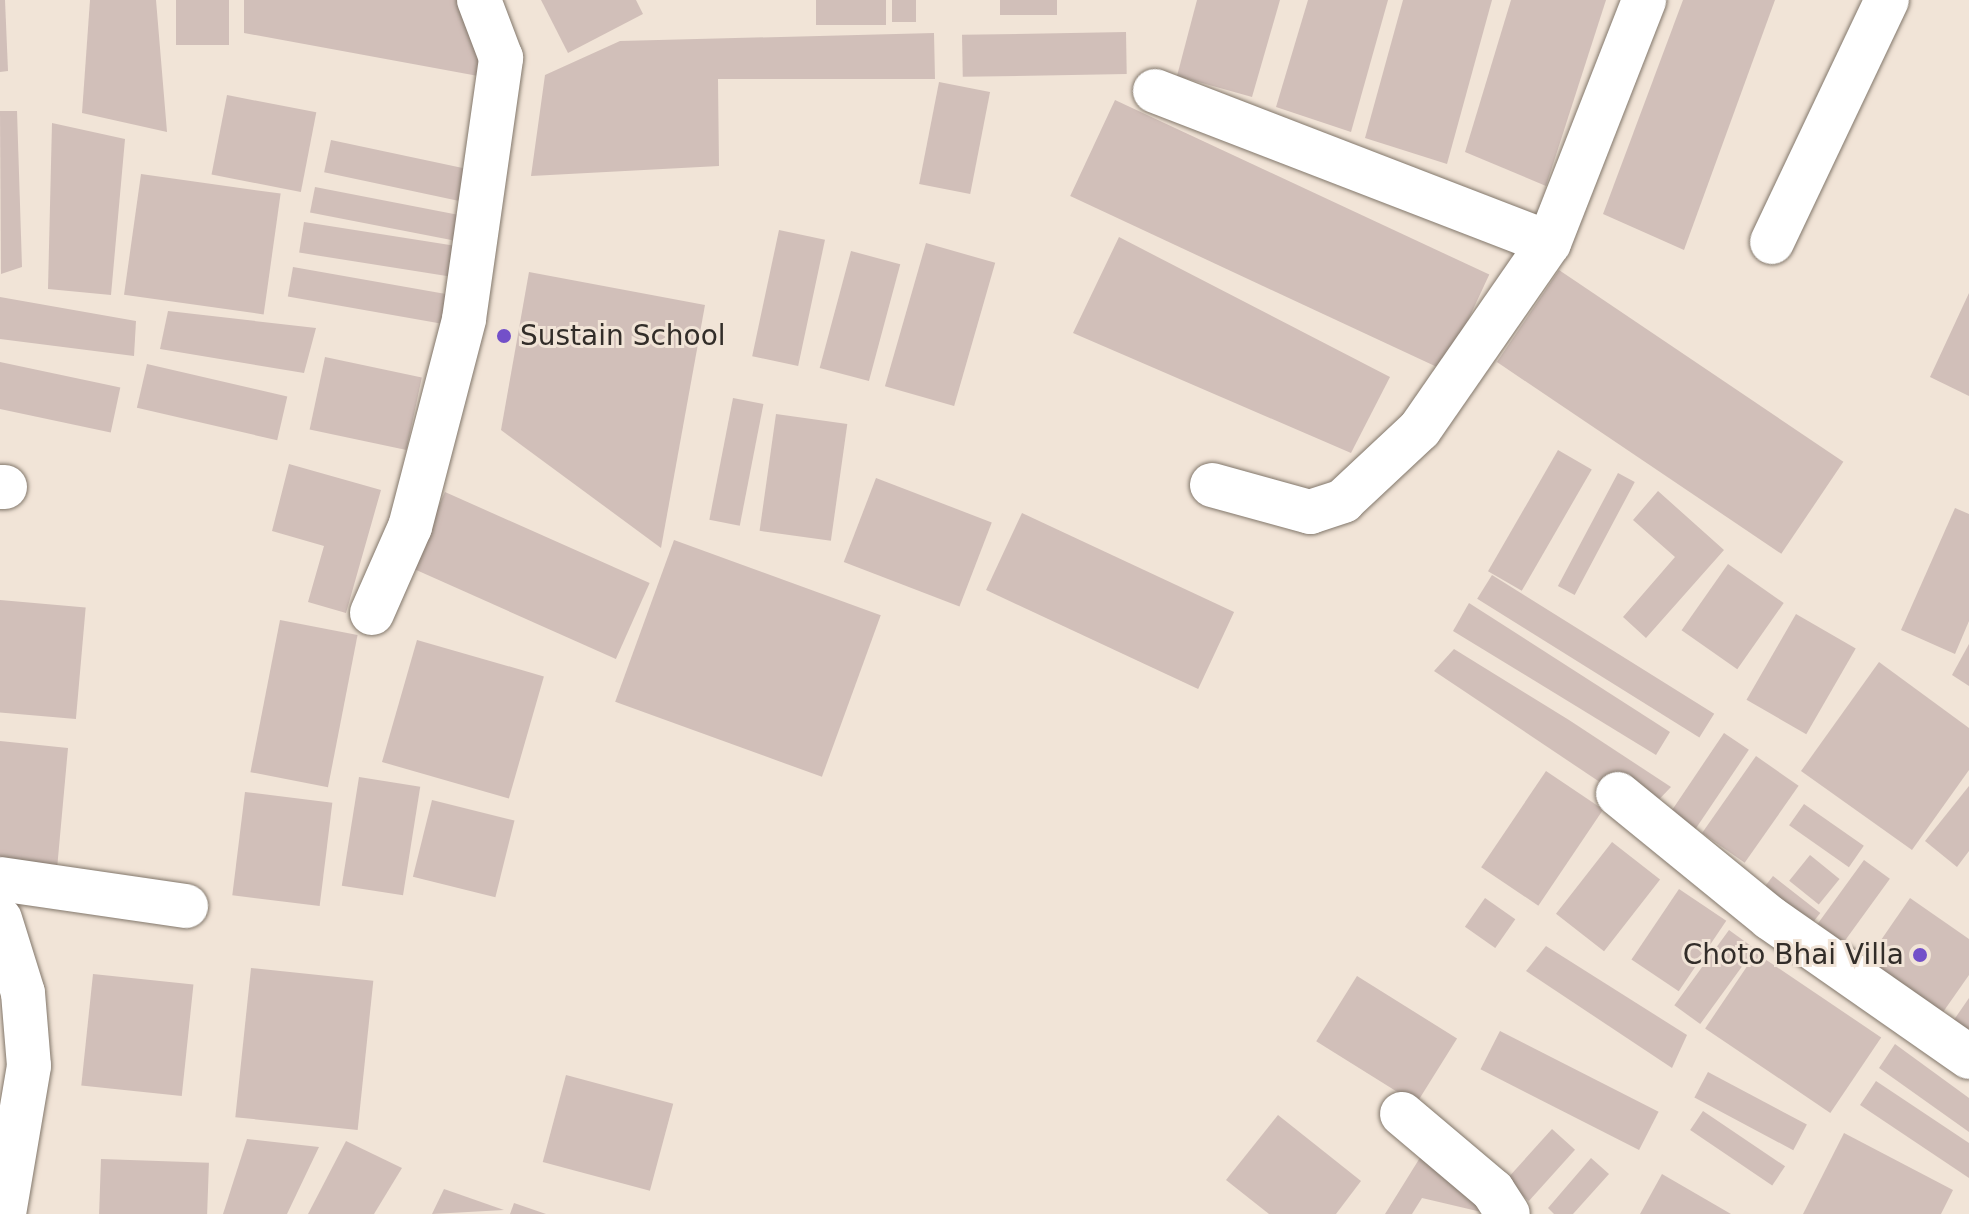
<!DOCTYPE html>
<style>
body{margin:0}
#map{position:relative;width:1969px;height:1214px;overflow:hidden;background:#f1e4d7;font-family:"DejaVu Sans",sans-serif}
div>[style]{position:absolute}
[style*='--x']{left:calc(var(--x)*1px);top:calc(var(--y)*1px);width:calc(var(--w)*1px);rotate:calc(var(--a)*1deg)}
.building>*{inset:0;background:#d1bfb9;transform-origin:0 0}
.roads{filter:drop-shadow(0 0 2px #82776b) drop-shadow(0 0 2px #82776b)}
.minor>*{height:44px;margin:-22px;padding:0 22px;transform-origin:22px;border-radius:22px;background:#fff}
.dots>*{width:22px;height:22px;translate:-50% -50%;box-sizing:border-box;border:4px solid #f1e4d7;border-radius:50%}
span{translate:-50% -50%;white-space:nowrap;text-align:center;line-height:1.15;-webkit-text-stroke:6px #f1e4d7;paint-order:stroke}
.poi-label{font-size:28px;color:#322d29}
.left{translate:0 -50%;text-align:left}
.right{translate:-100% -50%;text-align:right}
</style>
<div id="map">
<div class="building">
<div style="clip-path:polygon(0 0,5px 0,8px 71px,0 72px)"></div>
<div style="clip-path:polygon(90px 0,156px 0,167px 132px,82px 113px)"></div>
<div style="left:176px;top:0;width:53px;height:45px"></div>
<div style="clip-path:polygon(244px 0,466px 0,489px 78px,244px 33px)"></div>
<div style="clip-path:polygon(541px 0,636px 0,643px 14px,568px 53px)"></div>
<div style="left:816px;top:0;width:70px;height:25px"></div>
<div style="left:892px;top:0;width:24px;height:22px"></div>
<div style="left:1000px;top:0;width:57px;height:15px"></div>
<div style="clip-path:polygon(1197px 0,1280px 0,1252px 97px,1177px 76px)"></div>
<div style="clip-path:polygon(1308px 0,1388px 0,1351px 132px,1276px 107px)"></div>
<div style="clip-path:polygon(1403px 0,1492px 0,1447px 164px,1365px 138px)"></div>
<div style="clip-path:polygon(1511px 0,1606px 0,1546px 186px,1465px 152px)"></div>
<div style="clip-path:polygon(1683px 0,1775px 0,1684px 250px,1603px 214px)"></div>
<div style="left:1126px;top:32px;width:42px;height:164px;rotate:89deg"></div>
<div style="clip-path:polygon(934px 33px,935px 79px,718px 79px,719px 166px,531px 176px,545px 75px,620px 41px)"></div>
<div style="left:939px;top:82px;width:52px;height:104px;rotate:11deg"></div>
<div style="left:227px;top:95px;width:91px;height:81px;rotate:11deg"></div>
<div style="left:1115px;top:100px;width:413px;height:106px;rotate:25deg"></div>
<div style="clip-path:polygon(0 111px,17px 111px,22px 267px,1px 274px)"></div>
<div style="clip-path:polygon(52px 123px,125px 139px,111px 295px,48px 289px)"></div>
<div style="left:331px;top:140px;width:149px;height:33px;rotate:12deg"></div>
<div style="left:141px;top:174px;width:141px;height:122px;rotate:8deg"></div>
<div style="left:315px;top:187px;width:161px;height:26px;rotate:11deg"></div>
<div style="left:304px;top:222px;width:159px;height:31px;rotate:9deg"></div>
<div style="left:779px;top:230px;width:47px;height:129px;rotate:12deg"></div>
<div style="clip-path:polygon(1119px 237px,1390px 377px,1351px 453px,1073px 333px)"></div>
<div style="left:926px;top:243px;width:72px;height:149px;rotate:16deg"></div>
<div style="left:851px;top:251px;width:51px;height:121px;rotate:15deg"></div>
<div style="left:293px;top:267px;width:158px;height:30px;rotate:10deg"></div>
<div style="left:1559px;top:270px;width:343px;height:111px;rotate:34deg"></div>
<div style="clip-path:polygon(529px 272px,705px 305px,661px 548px,501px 430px)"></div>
<div style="clip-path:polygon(1969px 293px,1969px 396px,1930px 377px)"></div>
<div style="clip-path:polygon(0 297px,136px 321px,134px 356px,0 339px)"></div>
<div style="clip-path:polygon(168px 311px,316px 328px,304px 373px,160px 349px)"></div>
<div style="left:325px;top:357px;width:99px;height:74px;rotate:12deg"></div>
<div style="left:0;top:362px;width:123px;height:46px;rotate:12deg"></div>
<div style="left:147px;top:364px;width:144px;height:45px;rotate:13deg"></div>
<div style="left:733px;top:398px;width:31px;height:124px;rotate:11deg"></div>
<div style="left:776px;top:414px;width:72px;height:118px;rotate:8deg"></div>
<div style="left:1558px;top:450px;width:39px;height:140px;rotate:30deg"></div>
<div style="clip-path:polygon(289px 464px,381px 490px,346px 613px,308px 602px,324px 546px,272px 531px)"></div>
<div style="left:1618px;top:473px;width:19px;height:128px;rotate:28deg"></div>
<div style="left:876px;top:478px;width:124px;height:90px;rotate:21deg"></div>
<div style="clip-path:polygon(1658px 491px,1724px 550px,1646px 638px,1623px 617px,1675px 557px,1633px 520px)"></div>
<div style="left:445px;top:492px;width:224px;height:83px;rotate:24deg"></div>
<div style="clip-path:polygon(1955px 508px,1969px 514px,1969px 621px,1955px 654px,1901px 630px)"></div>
<div style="left:1022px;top:513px;width:234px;height:85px;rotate:25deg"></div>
<div style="left:674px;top:540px;width:220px;height:172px;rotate:20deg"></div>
<div style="left:1728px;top:564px;width:68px;height:81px;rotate:35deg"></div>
<div style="left:1492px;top:575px;width:262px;height:28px;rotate:32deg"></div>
<div style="left:0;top:600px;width:86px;height:112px;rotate:5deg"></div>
<div style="clip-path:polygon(1469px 603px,1670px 732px,1656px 755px,1453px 631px)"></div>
<div style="left:1796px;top:614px;width:69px;height:99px;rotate:30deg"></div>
<div style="left:280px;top:620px;width:79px;height:155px;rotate:11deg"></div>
<div style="left:417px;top:640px;width:132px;height:127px;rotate:16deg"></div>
<div style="clip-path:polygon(1969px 644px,1969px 686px,1952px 675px)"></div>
<div style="clip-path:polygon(1454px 649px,1569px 720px,1671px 787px,1646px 813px,1434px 671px)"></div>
<div style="clip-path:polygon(1879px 662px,1969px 728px,1969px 770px,1912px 850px,1801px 771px)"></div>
<div style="left:1724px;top:733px;width:30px;height:106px;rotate:34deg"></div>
<div style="clip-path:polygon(0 741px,68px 748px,57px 869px,0 863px)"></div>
<div style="left:1756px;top:756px;width:52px;height:94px;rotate:35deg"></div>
<div style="left:1546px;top:771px;width:69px;height:116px;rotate:34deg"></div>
<div style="left:359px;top:777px;width:62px;height:110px;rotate:9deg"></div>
<div style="clip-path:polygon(1969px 786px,1969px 851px,1957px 867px,1925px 841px)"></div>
<div style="left:245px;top:792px;width:88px;height:104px;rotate:7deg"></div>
<div style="left:432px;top:800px;width:85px;height:79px;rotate:14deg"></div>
<div style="left:1804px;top:804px;width:73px;height:26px;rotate:35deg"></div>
<div style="left:1612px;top:842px;width:61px;height:91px;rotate:38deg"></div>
<div style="left:1810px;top:855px;width:38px;height:33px;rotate:39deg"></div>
<div style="left:1864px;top:860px;width:32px;height:80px;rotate:36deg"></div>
<div style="left:1773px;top:876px;width:60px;height:29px;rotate:38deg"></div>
<div style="left:1679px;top:889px;width:57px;height:85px;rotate:34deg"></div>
<div style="left:1485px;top:898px;width:37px;height:35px;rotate:35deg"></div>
<div style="clip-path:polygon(1910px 898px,1969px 939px,1969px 975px,1934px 1025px,1859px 972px)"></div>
<div style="left:1729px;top:930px;width:32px;height:93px;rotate:36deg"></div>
<div style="clip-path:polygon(1546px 946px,1687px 1035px,1672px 1068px,1526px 971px)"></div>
<div style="left:1756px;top:953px;width:151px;height:91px;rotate:34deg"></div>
<div style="left:251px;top:968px;width:123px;height:150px;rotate:6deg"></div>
<div style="left:93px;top:974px;width:101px;height:112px;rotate:6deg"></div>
<div style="left:1357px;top:976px;width:118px;height:77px;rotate:32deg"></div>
<div style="clip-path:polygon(1969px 998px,1969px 1042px,1949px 1027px)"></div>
<div style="left:1500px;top:1031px;width:178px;height:43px;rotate:27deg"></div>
<div style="clip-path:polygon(1895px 1044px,1969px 1098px,1969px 1132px,1879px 1068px)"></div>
<div style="left:1708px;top:1072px;width:112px;height:29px;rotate:28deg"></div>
<div style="left:566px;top:1075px;width:111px;height:90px;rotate:15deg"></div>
<div style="clip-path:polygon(1876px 1081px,1969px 1143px,1969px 1178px,1860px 1105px)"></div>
<div style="left:1703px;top:1111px;width:99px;height:23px;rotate:34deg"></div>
<div style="clip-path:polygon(1278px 1115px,1361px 1181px,1336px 1214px,1269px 1214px,1226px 1180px)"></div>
<div style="left:1552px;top:1129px;width:31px;height:69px;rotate:42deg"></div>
<div style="clip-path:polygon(1844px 1133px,1953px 1190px,1941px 1214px,1803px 1214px)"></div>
<div style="clip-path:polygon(247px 1139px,319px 1147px,287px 1214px,223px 1214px)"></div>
<div style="clip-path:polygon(346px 1141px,402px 1168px,374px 1214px,308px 1214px)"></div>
<div style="clip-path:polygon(1426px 1148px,1490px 1214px,1422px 1198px,1412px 1214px,1385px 1214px)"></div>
<div style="clip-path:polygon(1591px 1158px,1609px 1174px,1573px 1214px,1554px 1214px,1548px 1208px)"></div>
<div style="left:101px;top:1159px;width:108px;height:55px;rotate:2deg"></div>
<div style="clip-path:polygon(1662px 1174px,1731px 1214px,1640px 1214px)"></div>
<div style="clip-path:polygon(444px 1189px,504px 1210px,432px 1214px)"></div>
<div style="clip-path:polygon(514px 1203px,546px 1214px,510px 1214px)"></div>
</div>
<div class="roads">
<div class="minor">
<div style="--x:1155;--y:91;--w:422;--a:21.1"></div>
<div style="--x:1772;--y:242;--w:268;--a:-64.6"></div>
<div style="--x:1212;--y:485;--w:102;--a:15.4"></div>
<div style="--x:1310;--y:512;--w:35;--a:-18"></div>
<div style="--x:1343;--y:501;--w:105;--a:-43.1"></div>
<div style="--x:1420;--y:429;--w:226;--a:-55.3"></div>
<div style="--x:1549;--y:243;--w:261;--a:-68.6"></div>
<div style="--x:0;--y:487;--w:5;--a:0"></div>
<div style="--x:372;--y:613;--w:94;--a:-66.2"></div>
<div style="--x:410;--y:527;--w:215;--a:-75.4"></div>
<div style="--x:464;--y:319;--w:264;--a:-81.9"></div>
<div style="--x:501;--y:58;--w:62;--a:-110.8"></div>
<div style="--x:1618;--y:794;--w:196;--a:39.2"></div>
<div style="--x:1770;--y:918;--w:243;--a:34.9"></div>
<div style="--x:0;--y:879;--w:188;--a:8.3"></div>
<div style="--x:0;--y:919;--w:77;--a:72.7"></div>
<div style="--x:23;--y:993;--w:73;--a:85.3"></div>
<div style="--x:29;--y:1066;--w:150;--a:99.6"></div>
<div style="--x:1402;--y:1114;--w:119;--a:40.2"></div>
<div style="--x:1493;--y:1191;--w:27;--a:57"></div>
</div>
</div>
<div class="dots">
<div style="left:504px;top:336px;background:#7350c9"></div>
<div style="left:1920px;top:955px;background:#7350c9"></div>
</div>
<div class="poi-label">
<span class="left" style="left:520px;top:336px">Sustain School</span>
<span class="right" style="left:1904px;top:955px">Choto Bhai Villa</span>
</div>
</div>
